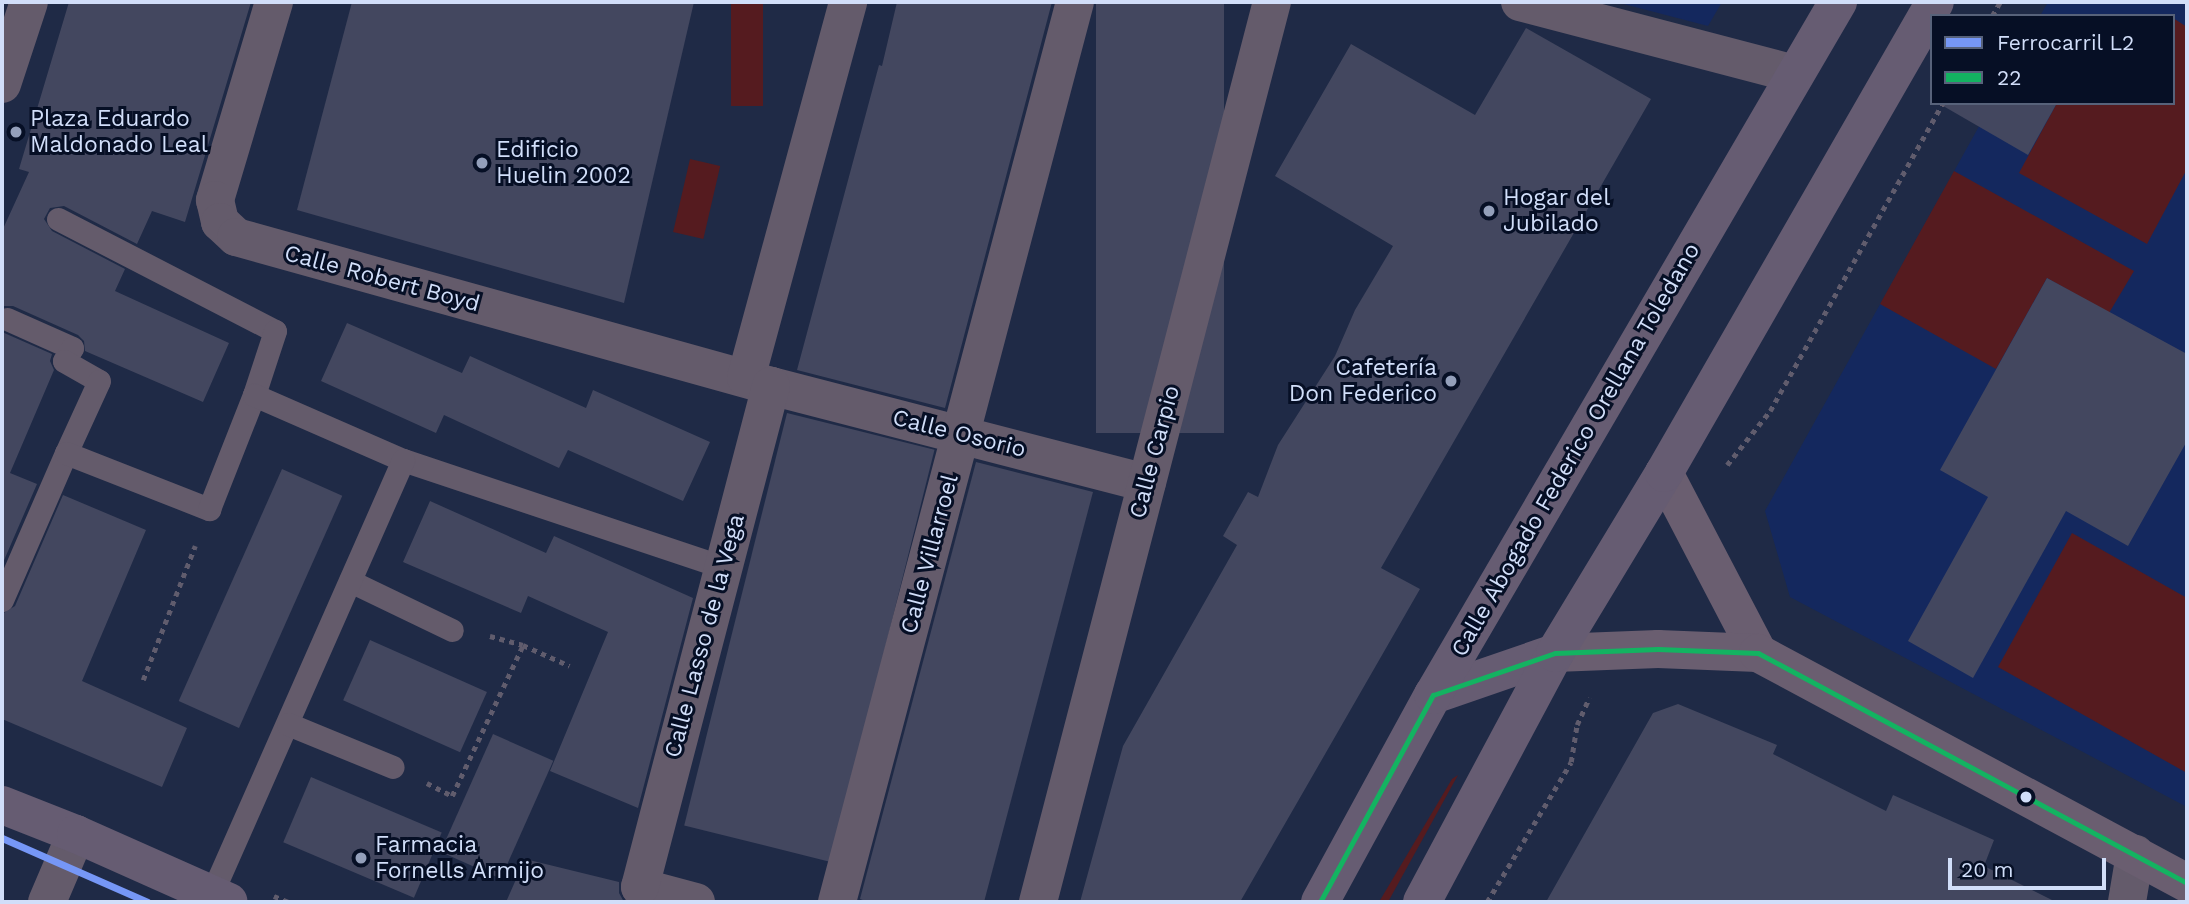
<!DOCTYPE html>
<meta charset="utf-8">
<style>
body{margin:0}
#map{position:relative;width:2189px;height:904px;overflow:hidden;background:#1f2a46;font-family:"Work Sans",sans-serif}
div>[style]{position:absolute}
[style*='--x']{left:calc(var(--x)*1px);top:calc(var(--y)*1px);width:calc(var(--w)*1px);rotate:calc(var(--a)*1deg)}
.built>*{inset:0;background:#14285e}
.green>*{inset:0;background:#551b1f;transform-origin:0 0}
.building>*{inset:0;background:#43475f;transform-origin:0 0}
.path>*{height:4.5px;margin-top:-2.25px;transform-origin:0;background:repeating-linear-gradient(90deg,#605c6d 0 5px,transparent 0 10px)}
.lane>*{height:23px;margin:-11.5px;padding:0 11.5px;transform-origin:11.5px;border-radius:11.5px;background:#645b6b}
.street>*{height:38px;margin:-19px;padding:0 19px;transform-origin:19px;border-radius:19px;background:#645b6b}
.secondary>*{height:38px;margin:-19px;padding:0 19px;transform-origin:19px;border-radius:19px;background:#6a5e70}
.primary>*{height:38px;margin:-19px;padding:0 19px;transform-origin:19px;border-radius:19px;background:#665c72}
.bus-1>*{height:5px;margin:-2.5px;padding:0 2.5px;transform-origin:2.5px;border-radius:2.5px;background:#13b361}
.rail-1>*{height:7px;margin:-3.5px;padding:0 3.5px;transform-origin:3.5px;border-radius:3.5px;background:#7697f6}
.dots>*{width:19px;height:19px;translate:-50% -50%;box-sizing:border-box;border:4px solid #060f25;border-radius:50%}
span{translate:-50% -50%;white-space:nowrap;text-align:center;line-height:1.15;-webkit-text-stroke:6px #060f25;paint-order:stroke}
.poi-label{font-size:23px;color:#d1def9}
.left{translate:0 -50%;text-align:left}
.right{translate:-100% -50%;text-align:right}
.street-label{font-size:23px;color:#d1def9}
.frame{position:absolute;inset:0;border:4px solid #d1def9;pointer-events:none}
.legend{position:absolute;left:1930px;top:14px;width:245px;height:91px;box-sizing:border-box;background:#060f25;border:2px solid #57627a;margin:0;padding:9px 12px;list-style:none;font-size:21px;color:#d1def9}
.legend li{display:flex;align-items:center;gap:14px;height:35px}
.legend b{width:35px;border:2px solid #57627a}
.scale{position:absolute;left:1948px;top:858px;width:158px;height:32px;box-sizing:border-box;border:4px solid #d1def9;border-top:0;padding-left:9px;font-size:21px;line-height:24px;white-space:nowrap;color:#d1def9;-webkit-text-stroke:5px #060f25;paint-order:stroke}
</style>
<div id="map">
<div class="built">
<div style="clip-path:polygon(1616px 2px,1722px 2px,1708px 26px)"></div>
<div style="clip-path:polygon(2048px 2px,2187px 2px,2187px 807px,1790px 597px,1765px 511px,1992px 103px,2173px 103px,2173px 16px,2040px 16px)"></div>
</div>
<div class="green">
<div style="left:731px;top:2px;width:32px;height:104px"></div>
<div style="clip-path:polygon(2173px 18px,2187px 27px,2187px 169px,2147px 244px,2019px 173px,2057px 103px,2173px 103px)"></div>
<div style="left:690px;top:159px;width:31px;height:75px;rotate:13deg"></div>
<div style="clip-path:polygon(1954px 171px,2134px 271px,2109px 313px,2047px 278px,1996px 369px,1880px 304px)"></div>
<div style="clip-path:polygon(2072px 533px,2187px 598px,2187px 773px,1998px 667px)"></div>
<div style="clip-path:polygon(1458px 775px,1388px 902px,1379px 902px,1452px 779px)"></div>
</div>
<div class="building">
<div style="clip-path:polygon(69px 2px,251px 2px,185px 222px,152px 211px,137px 244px,64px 206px,50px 208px,44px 219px,52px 231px,125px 269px,115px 291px,229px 343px,203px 402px,85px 351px,84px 341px,78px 335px,13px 306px,2px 306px,2px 231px,29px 172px,19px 169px)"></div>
<div style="clip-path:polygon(352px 2px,694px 2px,624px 303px,297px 210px)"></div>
<div style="clip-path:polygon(897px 2px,1052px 2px,945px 408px,797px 370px,879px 65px,882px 66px)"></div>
<div style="left:1096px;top:2px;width:128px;height:431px"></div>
<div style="clip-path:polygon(1526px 28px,1651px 99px,1381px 568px,1420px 589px,1240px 902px,1080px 902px,1123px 746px,1237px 545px,1223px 536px,1248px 492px,1258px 497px,1278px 445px,1335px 356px,1355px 310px,1393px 246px,1275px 176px,1351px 44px,1475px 115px)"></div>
<div style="clip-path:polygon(1938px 103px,2057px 103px,2028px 155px)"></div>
<div style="clip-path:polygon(2047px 278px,2187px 354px,2187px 441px,2128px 546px,2066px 511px,1973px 678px,1908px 641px,1988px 497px,1940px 470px)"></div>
<div style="clip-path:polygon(347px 323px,462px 373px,470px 356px,586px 408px,593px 390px,710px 442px,683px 501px,568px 450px,559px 468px,444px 415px,436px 433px,321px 381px)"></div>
<div style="clip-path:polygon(2px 332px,52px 354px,50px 361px,54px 370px,10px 473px,37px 484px,2px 565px)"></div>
<div style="left:787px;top:413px;width:152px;height:425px;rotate:14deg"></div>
<div style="clip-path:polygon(976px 462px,1093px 492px,984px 902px,868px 902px,860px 899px)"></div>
<div style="left:282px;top:469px;width:66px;height:254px;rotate:24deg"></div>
<div style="clip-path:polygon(63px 495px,146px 530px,82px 681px,187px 728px,162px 787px,2px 719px,2px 614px,15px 606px)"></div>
<div style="clip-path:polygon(430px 501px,546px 553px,554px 536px,693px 598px,638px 808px,550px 771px,608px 632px,528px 596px,521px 613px,403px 562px)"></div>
<div style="left:370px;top:640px;width:128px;height:66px;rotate:24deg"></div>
<div style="clip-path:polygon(1678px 704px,1777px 745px,1773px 754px,1886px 811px,1893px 795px,1994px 840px,1984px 866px,2056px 902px,1546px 902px,1653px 713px)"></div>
<div style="left:493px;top:734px;width:66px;height:129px;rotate:24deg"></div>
<div style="left:311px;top:777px;width:142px;height:71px;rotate:23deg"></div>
<div style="clip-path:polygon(525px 859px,619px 882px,619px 893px,624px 902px,506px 902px)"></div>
</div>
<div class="path">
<div style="--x:1992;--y:16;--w:16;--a:-60"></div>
<div style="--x:1727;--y:465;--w:69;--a:-51.5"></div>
<div style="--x:1770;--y:411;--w:353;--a:-60.7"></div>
<div style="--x:490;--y:636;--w:34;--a:15"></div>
<div style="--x:523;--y:645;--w:51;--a:24.1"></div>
<div style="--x:143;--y:680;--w:144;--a:-68.8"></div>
<div style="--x:427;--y:783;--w:28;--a:27"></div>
<div style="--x:452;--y:796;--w:167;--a:-64.8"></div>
<div style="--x:274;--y:896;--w:16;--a:22"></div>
<div style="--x:1487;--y:902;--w:163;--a:-59"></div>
<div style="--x:1571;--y:762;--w:37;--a:-81"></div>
<div style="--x:1577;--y:725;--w:30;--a:-66"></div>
</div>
<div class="lane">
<div style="--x:58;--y:219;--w:244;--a:27.3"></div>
<div style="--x:275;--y:331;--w:67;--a:108.2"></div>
<div style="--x:7;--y:319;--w:71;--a:24"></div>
<div style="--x:72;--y:348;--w:15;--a:122"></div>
<div style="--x:64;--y:361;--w:40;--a:29.7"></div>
<div style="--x:99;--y:381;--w:79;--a:114.6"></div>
<div style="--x:403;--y:460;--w:337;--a:18.5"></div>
<div style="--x:350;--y:581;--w:113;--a:25.7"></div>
<div style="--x:2;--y:600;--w:160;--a:-66.5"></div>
<div style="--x:66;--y:453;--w:154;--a:21.4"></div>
<div style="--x:209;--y:509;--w:123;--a:-68.5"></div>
<div style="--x:254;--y:395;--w:163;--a:23.6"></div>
<div style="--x:403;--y:460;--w:474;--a:113.8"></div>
<div style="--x:288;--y:724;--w:113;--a:22.3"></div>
</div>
<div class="street">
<div style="--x:274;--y:2;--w:207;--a:106.6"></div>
<div style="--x:215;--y:200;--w:23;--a:77"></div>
<div style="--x:220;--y:222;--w:22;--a:43"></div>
<div style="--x:236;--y:237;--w:555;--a:15.56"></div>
<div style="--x:771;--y:386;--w:388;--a:14.5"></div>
<div style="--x:1520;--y:2;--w:284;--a:14.7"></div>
<div style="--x:2;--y:84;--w:86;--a:-71.8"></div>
<div style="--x:746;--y:378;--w:390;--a:-74.8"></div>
<div style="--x:47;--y:902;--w:74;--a:-66.9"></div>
<div style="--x:696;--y:902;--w:58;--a:-165"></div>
<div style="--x:640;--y:887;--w:518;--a:-75.35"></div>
<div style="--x:837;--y:902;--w:931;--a:-75.19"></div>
<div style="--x:1038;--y:902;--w:930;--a:-75.43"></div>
<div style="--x:2127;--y:902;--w:49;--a:-80.5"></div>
</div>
<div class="secondary">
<div style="--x:1664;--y:473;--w:203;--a:62.4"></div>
<div style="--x:1555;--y:653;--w:103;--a:-2.2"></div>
<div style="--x:1658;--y:649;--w:100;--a:2.3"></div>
<div style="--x:1758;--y:653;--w:487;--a:28.2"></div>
</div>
<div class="primary">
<div style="--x:1433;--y:695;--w:129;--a:-19"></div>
<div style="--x:2;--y:805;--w:79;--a:21.4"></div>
<div style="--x:76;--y:834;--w:167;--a:24"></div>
<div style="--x:1320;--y:902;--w:236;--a:-61.4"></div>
<div style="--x:1433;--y:695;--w:803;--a:-59.7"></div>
<div style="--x:1422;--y:902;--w:282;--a:-61.9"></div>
<div style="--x:1555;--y:653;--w:210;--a:-58.8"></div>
<div style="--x:1664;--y:473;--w:543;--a:-60.09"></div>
</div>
<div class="bus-1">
<div style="--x:1320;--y:902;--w:236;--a:-61.4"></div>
<div style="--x:1433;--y:695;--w:129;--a:-19"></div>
<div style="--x:1555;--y:653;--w:103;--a:-2.2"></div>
<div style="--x:1658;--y:649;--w:100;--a:2.3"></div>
<div style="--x:1758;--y:653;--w:487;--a:28.2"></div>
</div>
<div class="rail-1">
<div style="--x:2;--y:838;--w:159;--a:23.7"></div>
</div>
<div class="dots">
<div style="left:16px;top:132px;background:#939fba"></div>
<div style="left:482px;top:163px;background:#939fba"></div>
<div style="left:1489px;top:211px;background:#939fba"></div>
<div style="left:1451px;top:381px;background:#939fba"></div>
<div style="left:2026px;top:797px;background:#d1def9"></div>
<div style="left:361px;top:858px;background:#939fba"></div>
</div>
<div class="poi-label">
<span class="left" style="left:30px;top:132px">Plaza Eduardo<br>Maldonado Leal</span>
<span class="left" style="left:496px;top:163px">Edificio<br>Huelin 2002</span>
<span class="left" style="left:1503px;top:211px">Hogar del<br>Jubilado</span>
<span class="right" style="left:1437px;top:381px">Cafetería<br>Don Federico</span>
<span class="left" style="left:375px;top:858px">Farmacia<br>Fornells Armijo</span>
</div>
<div class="street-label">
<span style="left:382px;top:279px;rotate:15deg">Calle Robert Boyd</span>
<span style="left:959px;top:434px;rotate:14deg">Calle Osorio</span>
<span style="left:1576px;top:450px;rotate:-60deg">Calle Abogado Federico Orellana Toledano</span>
<span style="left:1155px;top:452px;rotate:-75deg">Calle Carpio</span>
<span style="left:930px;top:554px;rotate:-75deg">Calle Villarroel</span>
<span style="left:705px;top:636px;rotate:-75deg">Calle Lasso de la Vega</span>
</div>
<div class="frame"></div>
<ul class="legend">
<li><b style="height:9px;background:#7697f6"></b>Ferrocarril L2</li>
<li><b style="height:9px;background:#13b361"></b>22</li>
</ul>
<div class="scale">20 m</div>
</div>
